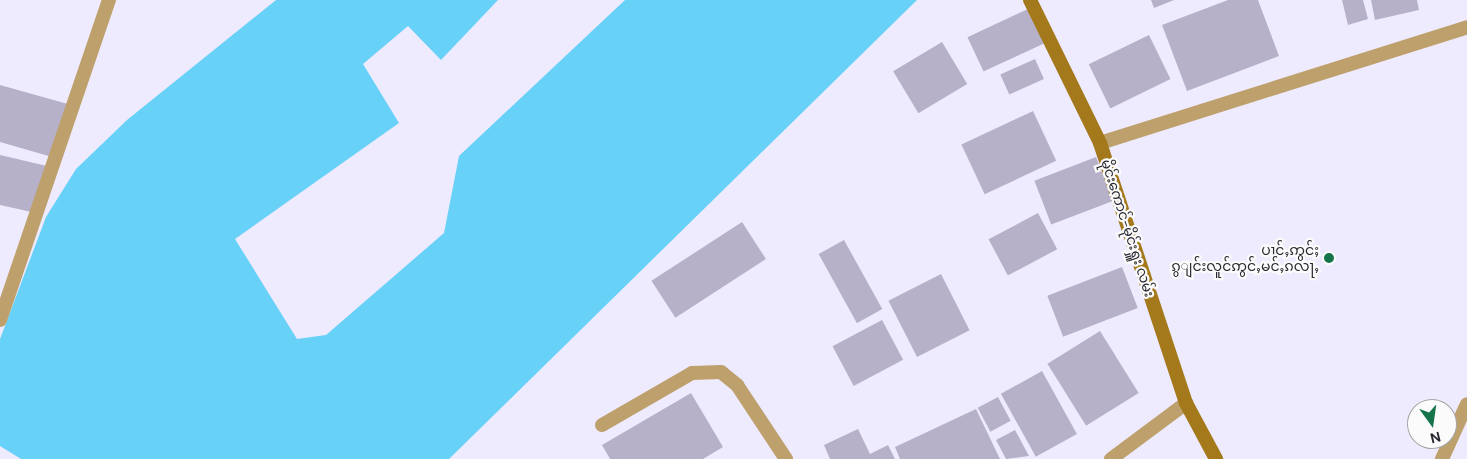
<!DOCTYPE html>
<meta charset="utf-8">
<style>
body{margin:0}
#map{position:relative;width:1467px;height:459px;overflow:hidden;background:#efebff;font-family:"DM Sans","Noto Sans Myanmar",sans-serif}
div>[style]{position:absolute}
[style*='--x']{left:calc(var(--x)*1px);top:calc(var(--y)*1px);width:calc(var(--w)*1px);rotate:calc(var(--a)*1deg)}
.water>*{inset:0;background:#68d1f7}
.building>*{inset:0;background:#b6b1c8;transform-origin:0 0}
.service>*{height:14px;margin:-7px;padding:0 7px;transform-origin:7px;border-radius:7px;background:#bda06c}
.minor>*{height:14px;margin:-7px;padding:0 7px;transform-origin:7px;border-radius:7px;background:#bda06c}
.secondary>*{height:14px;margin:-7px;padding:0 7px;transform-origin:7px;border-radius:7px;background:#a4791b}
.dots>*{width:14px;height:14px;translate:-50% -50%;box-sizing:border-box;border:2px solid #fbfbfb;border-radius:50%}
span{translate:-50% -50%;white-space:nowrap;text-align:center;line-height:1.15;-webkit-text-stroke:4.5px #fbfbfb;paint-order:stroke}
.street-label{font-size:14px;color:#2a2831}
.poi-label{font-size:14px;color:#2a2831}
.right{translate:-100% -50%;text-align:right}
.north{position:absolute;left:1407px;top:399px;width:50px;height:50px;box-sizing:border-box;background:#fbfbfb;border:1px solid #a7a7aa;border-radius:50%;rotate:166deg;font-size:14px;font-weight:700;line-height:20px;text-align:center;color:#2a2831}
.north::after{content:'';display:block;margin:auto;width:18px;height:22px;background:#15744a;clip-path:polygon(50% 0,100% 100%,50% 72%,0 100%)}
</style>
<div id="map">
<div class="water">
<div style="clip-path:polygon(276px 0,498px 0,441px 60px,408px 26px,363px 64px,399px 123px,235px 239px,297px 339px,326px 335px,444px 233px,459px 156px,625px 0,917px 0,449px 459px,21px 459px,0 446px,0 339px,46px 217px,76px 169px,127px 120px)"></div>
</div>
<div class="building">
<div style="clip-path:polygon(1151px 0,1174px 0,1154px 8px)"></div>
<div style="clip-path:polygon(1228px 0,1258px 0,1279px 56px,1187px 91px,1162px 25px)"></div>
<div style="clip-path:polygon(1342px 0,1363px 0,1368px 19px,1348px 25px)"></div>
<div style="clip-path:polygon(1371px 0,1417px 0,1419px 10px,1375px 20px)"></div>
<div style="left:1030px;top:8px;width:38px;height:69px;rotate:65deg"></div>
<div style="left:1149px;top:35px;width:49px;height:67px;rotate:64deg"></div>
<div style="left:942px;top:42px;width:49px;height:57px;rotate:59deg"></div>
<div style="left:1035px;top:59px;width:22px;height:38px;rotate:66deg"></div>
<div style="clip-path:polygon(0 85px,75px 106px,59px 159px,0 142px)"></div>
<div style="left:1033px;top:111px;width:55px;height:79px;rotate:65deg"></div>
<div style="clip-path:polygon(0 155px,47px 166px,36px 213px,0 205px)"></div>
<div style="left:1096px;top:157px;width:47px;height:66px;rotate:69deg"></div>
<div style="left:1038px;top:213px;width:41px;height:56px;rotate:62deg"></div>
<div style="left:742px;top:222px;width:44px;height:108px;rotate:57deg"></div>
<div style="left:844px;top:240px;width:79px;height:29px;rotate:61deg"></div>
<div style="left:1122px;top:267px;width:44px;height:80px;rotate:69deg"></div>
<div style="left:941px;top:274px;width:63px;height:59px;rotate:63deg"></div>
<div style="left:882px;top:320px;width:45px;height:56px;rotate:62deg"></div>
<div style="left:1100px;top:331px;width:73px;height:62px;rotate:58deg"></div>
<div style="left:1042px;top:371px;width:72px;height:47px;rotate:61deg"></div>
<div style="clip-path:polygon(691px 393px,723px 447px,703px 459px,610px 459px,602px 445px)"></div>
<div style="left:998px;top:397px;width:27px;height:23px;rotate:62deg"></div>
<div style="clip-path:polygon(976px 409px,1000px 459px,900px 459px,895px 447px)"></div>
<div style="clip-path:polygon(858px 429px,870px 454px,888px 445px,895px 459px,830px 459px,824px 445px)"></div>
<div style="clip-path:polygon(1015px 430px,1029px 456px,1006px 459px,996px 440px)"></div>
</div>
<div class="service">
<div style="--x:602;--y:425;--w:104;--a:-30"></div>
<div style="--x:692;--y:373;--w:29;--a:-2"></div>
<div style="--x:721;--y:372;--w:21;--a:39"></div>
<div style="--x:737;--y:385;--w:89;--a:56.5"></div>
</div>
<div class="minor">
<div style="--x:1100;--y:143;--w:385;--a:-17.5"></div>
<div style="--x:0;--y:320;--w:338;--a:-71.2"></div>
<div style="--x:1111;--y:459;--w:94;--a:-36.7"></div>
<div style="--x:1442;--y:459;--w:60;--a:-65.6"></div>
</div>
<div class="secondary">
<div style="--x:1030;--y:0;--w:159;--a:63.9"></div>
<div style="--x:1100;--y:143;--w:274;--a:71.7"></div>
<div style="--x:1186;--y:403;--w:64;--a:61.8"></div>
</div>
<div class="dots">
<div style="left:1329px;top:258px;background:#15744a"></div>
</div>
<div class="street-label">
<span style="left:1128px;top:228px;rotate:72deg">မိုင်းကောင်-မိုင်းရှူး လမ်း</span>
</div>
<div class="poi-label">
<span class="right" style="left:1319px;top:258px">ပၢင်ႇဢွင်ႈ<br>ၵွျင်းလူင်ဢွင်ႇမင်ႇၵလႃႇ</span>
</div>
<div class="north">N</div>
</div>
